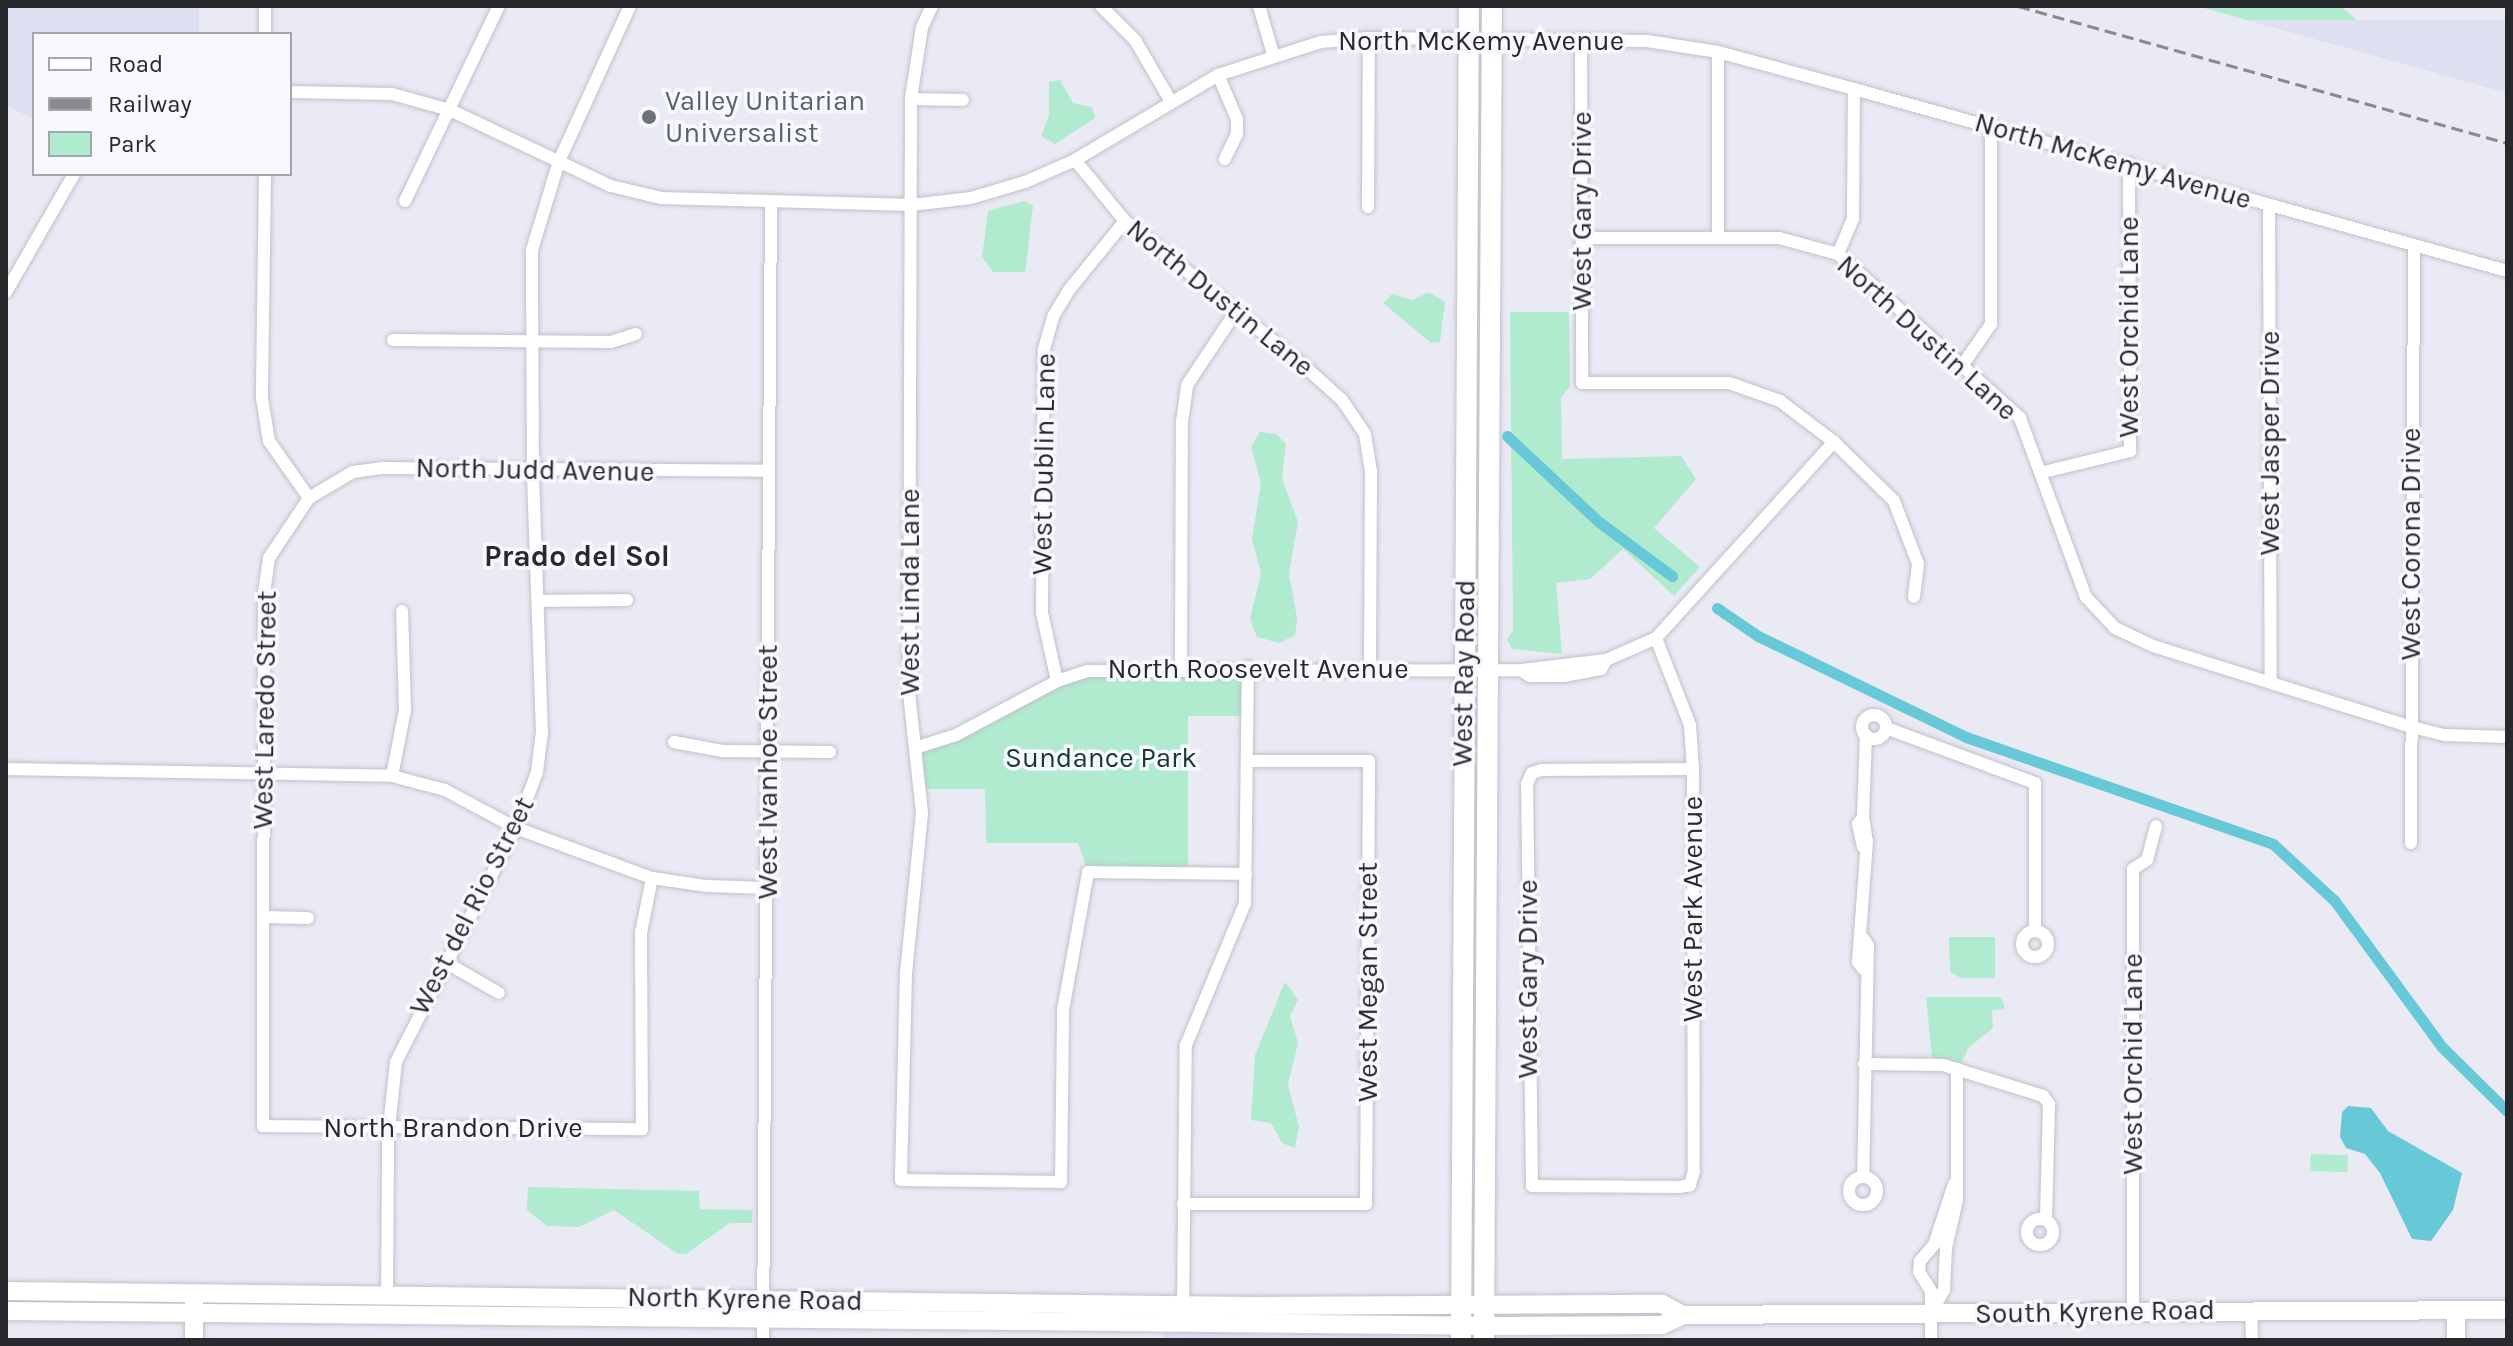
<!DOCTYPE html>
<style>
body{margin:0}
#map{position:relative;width:2513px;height:1346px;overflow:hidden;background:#eaeaf5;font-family:Karla,sans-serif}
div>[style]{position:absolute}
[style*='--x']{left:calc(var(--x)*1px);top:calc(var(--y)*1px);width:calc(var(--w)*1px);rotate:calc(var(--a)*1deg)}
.built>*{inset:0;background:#dedff1}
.green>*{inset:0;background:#b0eacf;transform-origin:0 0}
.water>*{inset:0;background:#67c8d8}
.canal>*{height:11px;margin:-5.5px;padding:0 5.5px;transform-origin:5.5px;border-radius:5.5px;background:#67c8d8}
.roads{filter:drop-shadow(0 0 2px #c1c1cc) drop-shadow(0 0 2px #c1c1cc)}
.street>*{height:12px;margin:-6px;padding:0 6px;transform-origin:6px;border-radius:6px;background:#fff}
.street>.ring{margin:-6px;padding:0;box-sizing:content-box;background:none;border:12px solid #fff;border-radius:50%}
.secondary>*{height:18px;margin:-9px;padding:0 9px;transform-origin:9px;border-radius:9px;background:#fff}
.primary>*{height:20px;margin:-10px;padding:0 10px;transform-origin:10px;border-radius:10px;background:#fff}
.rail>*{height:3px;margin-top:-1.5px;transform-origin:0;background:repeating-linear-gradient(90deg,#898991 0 12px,transparent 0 18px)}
.dots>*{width:22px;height:22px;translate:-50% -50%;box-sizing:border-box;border:4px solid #f8f8ff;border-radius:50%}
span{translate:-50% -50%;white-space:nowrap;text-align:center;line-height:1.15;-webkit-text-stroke:7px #f8f8ff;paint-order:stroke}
.street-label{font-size:28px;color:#28292d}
.worship-label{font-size:28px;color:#5b616d}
.left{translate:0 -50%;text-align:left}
.park-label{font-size:28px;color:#163a2b}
.neighbourhood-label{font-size:30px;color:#28292d;font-weight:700}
.frame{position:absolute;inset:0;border:8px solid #28292d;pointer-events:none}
.legend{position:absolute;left:32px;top:32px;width:260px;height:144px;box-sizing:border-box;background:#f8f8ff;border:2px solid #a5a5ab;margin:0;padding:10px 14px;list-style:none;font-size:24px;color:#28292d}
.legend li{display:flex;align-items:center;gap:16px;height:40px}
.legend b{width:40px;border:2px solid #a5a5ab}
</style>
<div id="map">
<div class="built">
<div style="clip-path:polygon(6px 6px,199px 6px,199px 34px,34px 34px,34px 120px,6px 105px)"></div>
<div style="clip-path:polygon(2247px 20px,2507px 20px,2507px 93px)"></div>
<div style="clip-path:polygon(1187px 1330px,1271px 1336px,1330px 1331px,1443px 1340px,1164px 1340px,1163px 1335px)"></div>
</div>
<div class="green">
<div style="clip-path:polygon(2197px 6px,2340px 6px,2357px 20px,2247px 20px)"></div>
<div style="clip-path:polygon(1060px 80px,1073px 103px,1092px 107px,1095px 118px,1055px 144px,1041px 136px,1049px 115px,1049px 82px)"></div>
<div style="clip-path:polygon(1024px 201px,1033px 206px,1025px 272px,993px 272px,982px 257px,988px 211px)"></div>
<div style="clip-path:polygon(1429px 292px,1445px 302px,1440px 342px,1431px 343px,1383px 303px,1392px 294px,1412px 300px)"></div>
<div style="clip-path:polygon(1510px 312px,1569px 312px,1570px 386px,1561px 398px,1562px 459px,1681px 456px,1696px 479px,1654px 528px,1700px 567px,1674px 596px,1623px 549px,1590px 579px,1556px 583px,1562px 654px,1512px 649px,1507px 640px,1513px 630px)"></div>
<div style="clip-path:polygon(1260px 432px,1276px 434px,1286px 444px,1282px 479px,1298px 522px,1289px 573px,1297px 618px,1295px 635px,1279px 643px,1257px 637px,1250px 619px,1261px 573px,1252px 539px,1261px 483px,1251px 446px)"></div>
<div style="clip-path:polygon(1248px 667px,1248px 716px,1188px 716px,1188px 873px,1088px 872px,1078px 843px,986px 843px,985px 789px,919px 789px,915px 748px,1088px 671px)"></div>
<div style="clip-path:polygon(1949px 937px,1995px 937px,1995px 978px,1961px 978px,1950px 972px)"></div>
<div style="clip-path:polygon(1285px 982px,1298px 1000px,1290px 1016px,1298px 1043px,1288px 1085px,1299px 1127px,1295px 1148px,1282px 1143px,1271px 1123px,1251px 1120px,1255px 1055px)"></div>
<div style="clip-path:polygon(1926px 997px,2001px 997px,2005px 1009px,1992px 1010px,1993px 1028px,1968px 1048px,1962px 1062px,1932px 1057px)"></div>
<div style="left:2311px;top:1154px;width:37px;height:17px;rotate:2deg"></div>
<div style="clip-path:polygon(528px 1187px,699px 1191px,700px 1209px,753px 1210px,752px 1223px,730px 1223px,686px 1254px,678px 1254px,614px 1210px,579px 1227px,547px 1226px,527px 1210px)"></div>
</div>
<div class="water">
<div style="clip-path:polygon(2348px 1106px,2371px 1108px,2388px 1131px,2462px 1173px,2453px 1210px,2431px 1241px,2412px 1239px,2380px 1173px,2365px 1154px,2346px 1148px,2340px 1137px,2342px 1112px)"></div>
</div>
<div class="canal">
<div style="--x:1507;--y:436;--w:126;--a:43.1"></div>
<div style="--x:1599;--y:522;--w:91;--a:36.5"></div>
<div style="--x:1717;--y:608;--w:50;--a:34.3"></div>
<div style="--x:1758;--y:636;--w:231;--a:25.9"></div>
<div style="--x:1966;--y:737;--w:325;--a:19.2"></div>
<div style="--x:2273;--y:844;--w:83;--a:42.6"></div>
<div style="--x:2334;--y:900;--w:182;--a:53.7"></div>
<div style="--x:2442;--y:1047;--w:91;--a:44.6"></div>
</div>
<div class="roads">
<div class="street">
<div style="--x:265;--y:6;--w:28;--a:90"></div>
<div style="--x:932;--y:6;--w:23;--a:115"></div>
<div style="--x:922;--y:27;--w:73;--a:98.7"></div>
<div style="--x:911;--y:99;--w:594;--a:90.19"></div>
<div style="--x:909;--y:693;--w:121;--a:83.8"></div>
<div style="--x:922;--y:813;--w:160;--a:95.7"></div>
<div style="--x:906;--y:972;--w:208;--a:91.4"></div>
<div style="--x:901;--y:1180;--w:160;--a:0.7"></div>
<div style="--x:1061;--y:1182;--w:172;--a:-89.3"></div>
<div style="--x:1063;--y:1010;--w:140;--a:-79.7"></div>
<div style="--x:1088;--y:872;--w:158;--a:0.7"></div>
<div style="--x:1101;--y:6;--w:48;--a:45"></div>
<div style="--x:1135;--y:40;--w:69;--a:59.7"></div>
<div style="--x:1259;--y:6;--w:50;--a:73.7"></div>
<div style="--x:1581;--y:39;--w:344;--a:89.8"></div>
<div style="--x:1582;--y:383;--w:147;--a:0"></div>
<div style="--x:1729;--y:383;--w:54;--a:19.4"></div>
<div style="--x:1780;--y:401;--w:68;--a:37.2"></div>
<div style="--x:1834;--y:442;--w:84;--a:44.5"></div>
<div style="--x:1894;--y:501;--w:67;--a:69.1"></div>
<div style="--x:1918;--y:564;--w:33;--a:97"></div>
<div style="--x:1718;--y:52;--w:185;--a:90"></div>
<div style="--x:1218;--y:75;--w:48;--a:66.6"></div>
<div style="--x:1237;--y:119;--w:15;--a:90"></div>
<div style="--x:1237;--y:134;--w:28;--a:116"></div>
<div style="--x:290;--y:92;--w:102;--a:1.1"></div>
<div style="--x:392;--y:94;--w:60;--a:15.4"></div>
<div style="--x:450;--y:110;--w:178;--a:25.3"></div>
<div style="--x:611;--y:186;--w:51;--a:13.5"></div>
<div style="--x:661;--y:198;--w:251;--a:1.6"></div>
<div style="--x:912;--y:205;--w:59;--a:-6.8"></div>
<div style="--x:971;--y:198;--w:56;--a:-16.5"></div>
<div style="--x:1025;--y:182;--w:55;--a:-23.7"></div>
<div style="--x:1075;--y:160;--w:166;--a:-30.7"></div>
<div style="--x:1218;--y:75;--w:108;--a:-17.8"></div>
<div style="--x:1321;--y:42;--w:48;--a:-4.8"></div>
<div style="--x:1369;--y:38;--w:278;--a:0.6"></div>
<div style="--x:1647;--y:41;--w:72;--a:8.8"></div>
<div style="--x:1718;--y:52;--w:141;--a:15.2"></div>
<div style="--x:1854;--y:89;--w:678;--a:15.57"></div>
<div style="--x:911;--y:99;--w:52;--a:1.1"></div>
<div style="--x:1075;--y:160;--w:79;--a:50.7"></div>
<div style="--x:1125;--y:221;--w:229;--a:39"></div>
<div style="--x:1303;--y:365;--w:52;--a:41.9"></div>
<div style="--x:1342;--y:400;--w:41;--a:55.9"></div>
<div style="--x:1365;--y:434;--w:37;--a:81"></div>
<div style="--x:1371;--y:471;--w:197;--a:90.3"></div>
<div style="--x:265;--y:174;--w:224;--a:90.8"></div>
<div style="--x:262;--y:398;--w:44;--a:80.8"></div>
<div style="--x:269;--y:441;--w:70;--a:54.9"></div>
<div style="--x:309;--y:498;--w:72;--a:123.7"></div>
<div style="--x:269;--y:558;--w:34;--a:98"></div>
<div style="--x:264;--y:592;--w:534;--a:90.11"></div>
<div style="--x:263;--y:1126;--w:379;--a:0.5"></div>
<div style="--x:642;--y:1129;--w:196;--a:-90.3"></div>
<div style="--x:641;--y:933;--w:56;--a:-78.7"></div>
<div style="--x:405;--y:201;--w:216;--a:-64.3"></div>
<div style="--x:2269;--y:205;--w:477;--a:89.8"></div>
<div style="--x:1368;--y:207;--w:169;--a:-89.7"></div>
<div style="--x:1581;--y:238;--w:198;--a:0"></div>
<div style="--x:1779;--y:238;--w:61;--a:15.2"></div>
<div style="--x:1838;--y:254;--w:245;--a:42"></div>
<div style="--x:2020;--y:418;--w:191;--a:69.8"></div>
<div style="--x:2086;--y:597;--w:42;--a:46.9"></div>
<div style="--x:2115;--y:628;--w:42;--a:25.3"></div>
<div style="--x:2153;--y:646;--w:271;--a:17.4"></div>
<div style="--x:2412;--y:727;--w:34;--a:14"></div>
<div style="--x:2445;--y:735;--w:62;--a:1.8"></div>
<div style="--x:1838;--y:254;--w:38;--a:-67"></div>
<div style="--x:1853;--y:219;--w:130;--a:-89.6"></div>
<div style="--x:6;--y:292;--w:136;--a:-60"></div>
<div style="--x:393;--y:340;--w:218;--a:0.5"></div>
<div style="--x:611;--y:342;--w:26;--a:-18"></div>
<div style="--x:1964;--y:363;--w:47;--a:-55.3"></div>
<div style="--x:1991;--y:324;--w:198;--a:-90"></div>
<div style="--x:2044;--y:472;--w:89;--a:-13.7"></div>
<div style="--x:2130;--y:451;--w:287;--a:-90.2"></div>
<div style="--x:309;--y:498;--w:51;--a:-30.6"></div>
<div style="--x:353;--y:472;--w:30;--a:-8"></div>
<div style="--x:383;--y:468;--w:386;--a:0.4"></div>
<div style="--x:538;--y:601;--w:89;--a:-0.6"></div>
<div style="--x:1656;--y:638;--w:93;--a:68.7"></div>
<div style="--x:1690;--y:725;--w:44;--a:86.1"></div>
<div style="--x:1693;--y:769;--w:402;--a:89.9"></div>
<div style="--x:1694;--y:1171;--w:15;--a:106"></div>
<div style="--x:1690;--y:1185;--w:10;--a:169"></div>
<div style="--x:1680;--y:1187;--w:148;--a:-179.6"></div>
<div style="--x:1532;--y:1186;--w:402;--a:-90.7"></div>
<div style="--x:1527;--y:784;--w:12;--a:-66"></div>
<div style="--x:1532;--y:773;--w:10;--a:-17"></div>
<div style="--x:1542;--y:770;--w:151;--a:-0.4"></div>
<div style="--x:1181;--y:667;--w:245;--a:-89.8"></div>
<div style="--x:1182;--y:422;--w:37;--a:-82"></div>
<div style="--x:1187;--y:385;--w:87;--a:-56.3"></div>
<div style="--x:1521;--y:670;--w:11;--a:34"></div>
<div style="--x:1530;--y:676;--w:34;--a:0"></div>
<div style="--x:1564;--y:676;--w:38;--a:-11"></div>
<div style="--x:1601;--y:669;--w:10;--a:-61"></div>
<div style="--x:1057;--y:681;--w:70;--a:-102.4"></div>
<div style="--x:1042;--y:613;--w:264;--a:-89.6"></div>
<div style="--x:1044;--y:349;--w:35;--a:-74"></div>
<div style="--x:1054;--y:315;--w:29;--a:-59"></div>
<div style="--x:1069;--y:290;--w:89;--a:-50.9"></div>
<div class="ring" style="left:1862px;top:715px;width:12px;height:12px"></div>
<div style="--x:1886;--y:728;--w:159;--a:20.3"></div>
<div style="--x:2035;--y:783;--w:148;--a:90"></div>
<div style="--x:674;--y:742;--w:49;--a:10.6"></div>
<div style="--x:722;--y:751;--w:108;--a:0.5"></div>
<div style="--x:915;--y:748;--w:43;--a:-17.6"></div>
<div style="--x:956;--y:735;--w:115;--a:-28.1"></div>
<div style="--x:1057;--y:681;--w:33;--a:-18"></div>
<div style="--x:1088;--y:671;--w:433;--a:-0.1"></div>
<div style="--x:1521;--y:670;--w:86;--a:-6.7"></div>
<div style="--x:1606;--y:660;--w:55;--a:-23.7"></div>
<div style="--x:1656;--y:638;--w:265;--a:-47.8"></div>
<div style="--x:6;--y:769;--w:386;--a:1"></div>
<div style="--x:392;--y:776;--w:55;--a:14.8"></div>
<div style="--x:445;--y:790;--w:81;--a:28.2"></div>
<div style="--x:516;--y:828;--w:145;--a:20.2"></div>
<div style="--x:652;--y:878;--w:56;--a:8.3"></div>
<div style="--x:707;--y:886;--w:60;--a:1.9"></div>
<div style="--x:392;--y:776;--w:67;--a:-78.9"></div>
<div style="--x:405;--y:710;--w:99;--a:-91.7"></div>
<div style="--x:1863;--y:817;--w:24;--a:81"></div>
<div style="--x:1867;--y:841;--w:121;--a:94.3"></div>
<div style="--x:1858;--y:962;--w:9;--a:54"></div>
<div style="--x:2411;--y:843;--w:598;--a:-89.71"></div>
<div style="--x:1863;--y:847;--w:24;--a:-102"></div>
<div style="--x:1858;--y:824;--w:9;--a:-54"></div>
<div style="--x:1863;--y:817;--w:82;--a:-87.9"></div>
<div style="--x:264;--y:917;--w:44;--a:1.3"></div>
<div class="ring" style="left:2022px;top:931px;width:14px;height:14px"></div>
<div style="--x:1863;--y:938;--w:9;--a:58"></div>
<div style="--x:1868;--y:946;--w:231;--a:91.2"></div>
<div style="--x:445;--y:962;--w:62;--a:29.9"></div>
<div style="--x:1864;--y:1064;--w:79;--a:0.7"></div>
<div style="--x:1943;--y:1065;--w:105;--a:17.2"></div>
<div style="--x:2043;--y:1096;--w:10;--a:53"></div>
<div style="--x:2049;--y:1104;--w:116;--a:91.5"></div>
<div class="ring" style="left:1849px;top:1177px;width:16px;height:16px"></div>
<div style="--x:1183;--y:1204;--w:183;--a:0"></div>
<div style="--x:1366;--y:1204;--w:443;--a:-89.6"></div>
<div style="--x:1369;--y:761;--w:121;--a:180"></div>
<div class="ring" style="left:2027px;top:1219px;width:14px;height:14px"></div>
<div style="--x:387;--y:1296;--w:159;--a:-89.6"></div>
<div style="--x:388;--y:1137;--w:75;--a:-83.9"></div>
<div style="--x:396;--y:1062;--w:263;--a:-62.9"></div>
<div style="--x:516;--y:828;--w:60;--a:-69.4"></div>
<div style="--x:537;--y:772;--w:39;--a:-83"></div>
<div style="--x:542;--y:733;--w:263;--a:-92"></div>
<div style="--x:533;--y:470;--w:220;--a:-90.3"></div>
<div style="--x:532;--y:250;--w:93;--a:-73.1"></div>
<div style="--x:559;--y:161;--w:170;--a:-65.4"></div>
<div style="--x:2251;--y:1310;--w:30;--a:88"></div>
<div style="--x:1183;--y:1311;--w:266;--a:-89.4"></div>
<div style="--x:1186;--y:1045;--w:154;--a:-67.4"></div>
<div style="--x:1245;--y:903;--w:236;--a:-89.3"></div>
<div style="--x:2133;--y:1311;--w:442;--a:-90"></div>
<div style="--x:2133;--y:869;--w:17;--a:-33"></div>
<div style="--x:2147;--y:860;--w:35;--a:-75"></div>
<div style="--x:1931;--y:1314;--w:27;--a:-62"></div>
<div style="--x:1944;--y:1290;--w:42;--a:-87.3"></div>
<div style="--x:1946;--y:1248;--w:49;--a:-77.1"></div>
<div style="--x:1957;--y:1200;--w:131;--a:-90"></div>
<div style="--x:763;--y:1340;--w:1137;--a:-89.6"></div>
<div style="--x:1931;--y:1340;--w:49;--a:-90"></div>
<div style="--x:1931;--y:1291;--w:22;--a:-122"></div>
<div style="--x:1919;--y:1272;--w:11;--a:-85"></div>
<div style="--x:1920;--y:1261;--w:21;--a:-49"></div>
<div style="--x:1934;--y:1245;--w:64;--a:-71.8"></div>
</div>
<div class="secondary">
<div style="--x:6;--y:1291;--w:1244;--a:0.69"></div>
<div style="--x:1250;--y:1306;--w:412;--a:-0.3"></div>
<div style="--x:1662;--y:1304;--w:24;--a:28"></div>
<div style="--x:2456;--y:1310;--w:30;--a:90"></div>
<div style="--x:6;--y:1311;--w:1498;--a:0.57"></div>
<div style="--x:1504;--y:1326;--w:158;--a:-0.4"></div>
<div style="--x:1662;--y:1325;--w:23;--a:-25"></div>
<div style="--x:1683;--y:1315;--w:824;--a:-0.35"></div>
<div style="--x:194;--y:1340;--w:37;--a:-90"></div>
</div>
<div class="primary">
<div style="--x:1461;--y:1340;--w:1334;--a:-89.66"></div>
<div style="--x:1484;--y:1340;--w:1334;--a:-89.66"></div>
</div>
</div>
<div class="rail">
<div style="--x:2018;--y:6;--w:508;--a:15.65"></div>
</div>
<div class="dots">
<div style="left:649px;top:117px;background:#6b7280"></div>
</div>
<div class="street-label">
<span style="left:1481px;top:41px">North McKemy Avenue</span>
<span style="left:2113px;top:161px;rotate:16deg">North McKemy Avenue</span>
<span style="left:1582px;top:211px;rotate:-90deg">West Gary Drive</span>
<span style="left:1220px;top:298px;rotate:39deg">North Dustin Lane</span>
<span style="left:2129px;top:327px;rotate:-90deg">West Orchid Lane</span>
<span style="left:1927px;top:338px;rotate:42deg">North Dustin Lane</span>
<span style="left:2270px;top:443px;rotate:-90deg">West Jasper Drive</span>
<span style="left:1044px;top:464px;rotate:-89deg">West Dublin Lane</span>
<span style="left:535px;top:470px;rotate:1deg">North Judd Avenue</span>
<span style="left:2411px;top:544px;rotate:-90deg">West Corona Drive</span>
<span style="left:910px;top:592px;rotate:-90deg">West Linda Lane</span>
<span style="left:1258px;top:669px">North Roosevelt Avenue</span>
<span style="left:1464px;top:673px;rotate:-89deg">West Ray Road</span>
<span style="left:265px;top:710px;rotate:-89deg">West Laredo Street</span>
<span style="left:768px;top:772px;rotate:-90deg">West Ivanhoe Street</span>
<span style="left:472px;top:906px;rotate:-63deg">West del Rio Street</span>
<span style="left:1693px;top:909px;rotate:-90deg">West Park Avenue</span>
<span style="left:1528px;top:979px;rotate:-90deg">West Gary Drive</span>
<span style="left:1368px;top:982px;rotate:-90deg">West Megan Street</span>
<span style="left:2133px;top:1064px;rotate:-90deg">West Orchid Lane</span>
<span style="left:453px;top:1128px">North Brandon Drive</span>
<span style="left:745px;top:1299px;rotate:1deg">North Kyrene Road</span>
<span style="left:2095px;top:1312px;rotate:-1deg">South Kyrene Road</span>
</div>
<div class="worship-label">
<span class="left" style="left:665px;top:117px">Valley Unitarian<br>Universalist</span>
</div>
<div class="park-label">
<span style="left:1101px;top:758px">Sundance Park</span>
</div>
<div class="neighbourhood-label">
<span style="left:577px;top:556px">Prado del Sol</span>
</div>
<div class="frame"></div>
<ul class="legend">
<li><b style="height:10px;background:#fff"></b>Road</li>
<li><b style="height:10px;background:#898991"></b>Railway</li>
<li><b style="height:22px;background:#b0eacf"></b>Park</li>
</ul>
</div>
